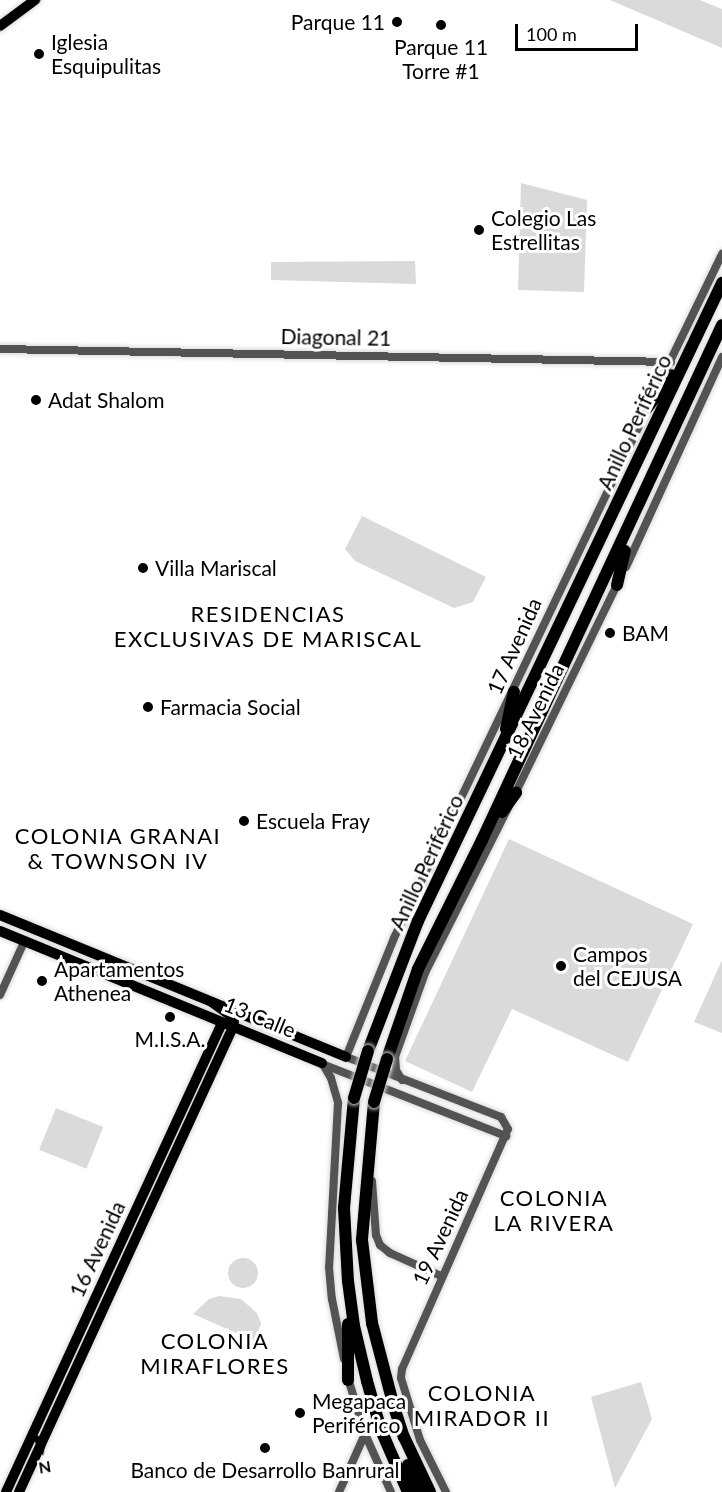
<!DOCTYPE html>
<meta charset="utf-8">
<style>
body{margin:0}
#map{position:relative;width:722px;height:1492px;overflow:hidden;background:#fff;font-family:Lato,sans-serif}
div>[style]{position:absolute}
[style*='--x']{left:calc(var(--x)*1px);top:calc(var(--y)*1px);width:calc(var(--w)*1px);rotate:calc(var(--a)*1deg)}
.green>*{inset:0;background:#dadada;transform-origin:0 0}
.round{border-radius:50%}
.roads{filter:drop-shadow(0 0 2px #dbdbdb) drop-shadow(0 0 2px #dbdbdb)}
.minor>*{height:8px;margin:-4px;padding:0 4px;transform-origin:4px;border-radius:4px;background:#535353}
.major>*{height:10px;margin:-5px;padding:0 5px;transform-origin:5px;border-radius:5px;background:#000}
.highway>*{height:12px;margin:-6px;padding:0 6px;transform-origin:6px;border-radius:6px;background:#000}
.bridges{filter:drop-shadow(0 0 2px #dbdbdb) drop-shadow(0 0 2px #dbdbdb)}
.highway-bridge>*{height:12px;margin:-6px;padding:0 6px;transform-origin:6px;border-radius:6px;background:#000}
.dots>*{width:16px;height:16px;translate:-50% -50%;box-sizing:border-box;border:3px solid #fff;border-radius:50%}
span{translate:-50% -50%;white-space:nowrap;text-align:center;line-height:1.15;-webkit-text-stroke:6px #fff;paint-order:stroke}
.poi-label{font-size:21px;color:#000}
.right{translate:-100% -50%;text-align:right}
.left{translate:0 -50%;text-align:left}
.street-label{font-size:21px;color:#000}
.neighbourhood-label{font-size:22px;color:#000;letter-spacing:1.5px}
.north{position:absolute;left:12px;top:1420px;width:60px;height:60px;-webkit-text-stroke:4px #fff;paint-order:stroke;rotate:171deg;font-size:16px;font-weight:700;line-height:24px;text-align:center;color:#000}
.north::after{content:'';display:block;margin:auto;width:21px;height:27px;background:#000;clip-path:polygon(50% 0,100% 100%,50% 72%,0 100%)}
.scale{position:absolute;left:515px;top:24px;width:123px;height:27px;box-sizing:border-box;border:3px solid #000;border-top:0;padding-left:8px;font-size:18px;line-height:21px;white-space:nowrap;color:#000;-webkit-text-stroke:4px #fff;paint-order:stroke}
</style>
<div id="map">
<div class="green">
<div style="clip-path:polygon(610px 0,700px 0,722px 9px,722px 48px)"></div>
<div style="clip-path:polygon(521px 183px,587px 200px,584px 292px,518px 290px)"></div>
<div style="clip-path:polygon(415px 261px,416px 284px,271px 280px,271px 262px)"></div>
<div style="clip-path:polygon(362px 516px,486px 577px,473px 602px,454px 608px,355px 561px,345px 549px)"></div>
<div style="clip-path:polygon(509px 839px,693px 924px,628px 1062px,512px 1009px,472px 1092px,405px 1061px)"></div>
<div style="clip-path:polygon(722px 960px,722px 1033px,694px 1022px)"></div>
<div style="left:56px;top:1108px;width:51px;height:45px;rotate:22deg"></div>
<div class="round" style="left:228px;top:1258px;width:30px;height:30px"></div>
<div style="clip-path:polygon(219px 1296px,241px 1299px,257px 1313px,261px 1323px,261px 1344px,193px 1314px,209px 1299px)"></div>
<div style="clip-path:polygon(641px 1382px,652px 1419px,615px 1488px,591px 1397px)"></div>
</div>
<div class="roads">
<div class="minor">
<div style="--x:0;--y:349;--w:671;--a:1.11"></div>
<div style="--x:658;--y:386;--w:147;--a:-64.1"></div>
<div style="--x:626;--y:567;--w:231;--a:-65.4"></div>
<div style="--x:514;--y:796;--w:239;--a:-64"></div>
<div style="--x:0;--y:995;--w:58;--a:-65.6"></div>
<div style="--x:322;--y:1063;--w:17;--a:59"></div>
<div style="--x:331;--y:1078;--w:26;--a:74"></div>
<div style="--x:338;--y:1103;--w:164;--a:93.1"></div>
<div style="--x:329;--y:1267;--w:32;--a:85"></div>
<div style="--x:332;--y:1299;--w:61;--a:78.7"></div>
<div style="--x:322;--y:1064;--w:198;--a:21.4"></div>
<div style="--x:402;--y:1080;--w:12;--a:-121"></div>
<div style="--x:396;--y:1070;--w:13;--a:-94"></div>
<div style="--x:395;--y:1057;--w:89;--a:-70.3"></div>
<div style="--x:425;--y:973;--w:185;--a:-63.3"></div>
<div style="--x:372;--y:1181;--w:54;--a:85.8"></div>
<div style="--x:376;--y:1235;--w:11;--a:68"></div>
<div style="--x:380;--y:1245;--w:13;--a:39"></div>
<div style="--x:390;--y:1253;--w:56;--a:24.3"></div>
<div style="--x:347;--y:1375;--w:62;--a:73"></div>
<div style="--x:365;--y:1434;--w:64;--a:65.9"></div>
<div style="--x:339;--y:1492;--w:64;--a:-65.9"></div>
<div style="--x:446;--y:1492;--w:58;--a:-116.6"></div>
<div style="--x:420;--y:1440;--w:65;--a:-107"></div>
<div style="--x:401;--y:1378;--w:9;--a:-84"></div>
<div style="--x:402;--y:1369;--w:262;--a:-66.2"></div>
<div style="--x:508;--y:1129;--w:14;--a:-120"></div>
<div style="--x:501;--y:1117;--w:166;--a:-158.8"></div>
<div style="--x:346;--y:1057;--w:128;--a:-68"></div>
<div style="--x:394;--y:938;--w:593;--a:-64.43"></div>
</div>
<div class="major">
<div style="--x:0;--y:26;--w:44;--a:-36.6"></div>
<div style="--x:0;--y:915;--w:374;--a:22.3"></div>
<div style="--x:0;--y:931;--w:348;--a:22.3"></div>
<div style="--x:6;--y:1492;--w:516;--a:-65.27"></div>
<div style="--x:19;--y:1492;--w:512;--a:-65.29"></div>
<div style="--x:233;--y:1027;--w:7;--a:-82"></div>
<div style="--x:234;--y:1020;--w:5;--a:-127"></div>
<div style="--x:231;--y:1016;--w:24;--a:-144"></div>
</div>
<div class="highway">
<div style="--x:647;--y:408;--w:41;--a:-52.9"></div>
<div style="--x:617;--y:585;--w:35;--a:-77"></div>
<div style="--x:506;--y:729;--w:38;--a:-78"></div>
<div style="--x:502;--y:812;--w:24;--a:-54"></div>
<div style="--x:368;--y:1051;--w:139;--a:-69"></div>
<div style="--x:418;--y:921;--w:707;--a:-64.52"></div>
<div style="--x:387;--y:1059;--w:95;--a:-71"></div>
<div style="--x:418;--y:969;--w:144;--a:-63.6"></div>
<div style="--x:482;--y:840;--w:568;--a:-65.01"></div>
<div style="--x:354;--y:1098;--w:110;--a:95.2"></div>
<div style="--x:344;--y:1208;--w:73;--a:86.9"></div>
<div style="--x:348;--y:1281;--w:45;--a:82.4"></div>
<div style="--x:354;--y:1326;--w:57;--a:76.7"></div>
<div style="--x:367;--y:1381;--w:51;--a:74.1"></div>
<div style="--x:381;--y:1430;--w:68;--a:66.5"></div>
<div style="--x:374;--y:1102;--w:139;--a:95"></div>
<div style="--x:362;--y:1240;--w:84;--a:83.1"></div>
<div style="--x:372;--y:1323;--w:87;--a:75.3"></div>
<div style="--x:394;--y:1407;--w:32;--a:72"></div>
<div style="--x:404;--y:1437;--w:61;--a:64.7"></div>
<div style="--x:348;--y:1324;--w:56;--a:90"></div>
<div style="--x:408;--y:1465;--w:30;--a:66"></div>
</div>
</div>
<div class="bridges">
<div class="highway-bridge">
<div style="--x:354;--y:1098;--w:49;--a:-73.4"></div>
<div style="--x:374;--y:1102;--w:45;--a:-73.2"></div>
</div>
</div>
<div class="dots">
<div style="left:397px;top:22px;background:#000"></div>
<div style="left:441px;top:25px;background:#000"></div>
<div style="left:39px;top:54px;background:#000"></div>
<div style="left:479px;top:230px;background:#000"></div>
<div style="left:36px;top:400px;background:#000"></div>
<div style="left:143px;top:568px;background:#000"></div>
<div style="left:610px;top:633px;background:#000"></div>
<div style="left:148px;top:707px;background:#000"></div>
<div style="left:244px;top:821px;background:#000"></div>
<div style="left:561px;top:966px;background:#000"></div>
<div style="left:42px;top:981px;background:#000"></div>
<div style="left:170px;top:1017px;background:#000"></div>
<div style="left:300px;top:1413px;background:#000"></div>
<div style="left:265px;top:1448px;background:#000"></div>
</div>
<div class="poi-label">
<span class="right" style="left:385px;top:22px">Parque 11</span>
<span class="left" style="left:51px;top:54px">Iglesia<br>Esquipulitas</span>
<span style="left:441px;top:59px">Parque 11<br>Torre #1</span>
<span class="left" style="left:491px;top:230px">Colegio Las<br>Estrellitas</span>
<span class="left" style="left:48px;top:400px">Adat Shalom</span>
<span class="left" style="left:155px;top:568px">Villa Mariscal</span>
<span class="left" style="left:622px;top:633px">BAM</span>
<span class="left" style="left:160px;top:707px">Farmacia Social</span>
<span class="left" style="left:256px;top:821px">Escuela Fray</span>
<span class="left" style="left:573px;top:966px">Campos<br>del CEJUSA</span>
<span class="left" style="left:54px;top:981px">Apartamentos<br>Athenea</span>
<span style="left:170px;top:1039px">M.I.S.A.</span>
<span class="left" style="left:312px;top:1413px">Megapaca<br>Periférico</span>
<span style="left:265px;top:1470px">Banco de Desarrollo Banrural</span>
</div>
<div class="street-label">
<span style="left:336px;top:337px;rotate:1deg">Diagonal 21</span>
<span style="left:634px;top:422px;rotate:-65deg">Anillo Periférico</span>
<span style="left:514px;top:646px;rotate:-66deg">17 Avenida</span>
<span style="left:535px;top:711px;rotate:-64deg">18 Avenida</span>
<span style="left:426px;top:862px;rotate:-65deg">Anillo Periférico</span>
<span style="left:260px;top:1017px;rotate:22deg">13 Calle</span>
<span style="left:440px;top:1237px;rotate:-65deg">19 Avenida</span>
<span style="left:97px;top:1249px;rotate:-65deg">16 Avenida</span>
</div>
<div class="neighbourhood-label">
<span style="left:268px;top:626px">RESIDENCIAS<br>EXCLUSIVAS DE MARISCAL</span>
<span style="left:118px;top:848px">COLONIA GRANAI<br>&amp; TOWNSON IV</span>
<span style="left:554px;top:1210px">COLONIA<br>LA RIVERA</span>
<span style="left:215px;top:1353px">COLONIA<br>MIRAFLORES</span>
<span style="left:482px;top:1405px">COLONIA<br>MIRADOR II</span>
</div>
<div class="north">N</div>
<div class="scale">100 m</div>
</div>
